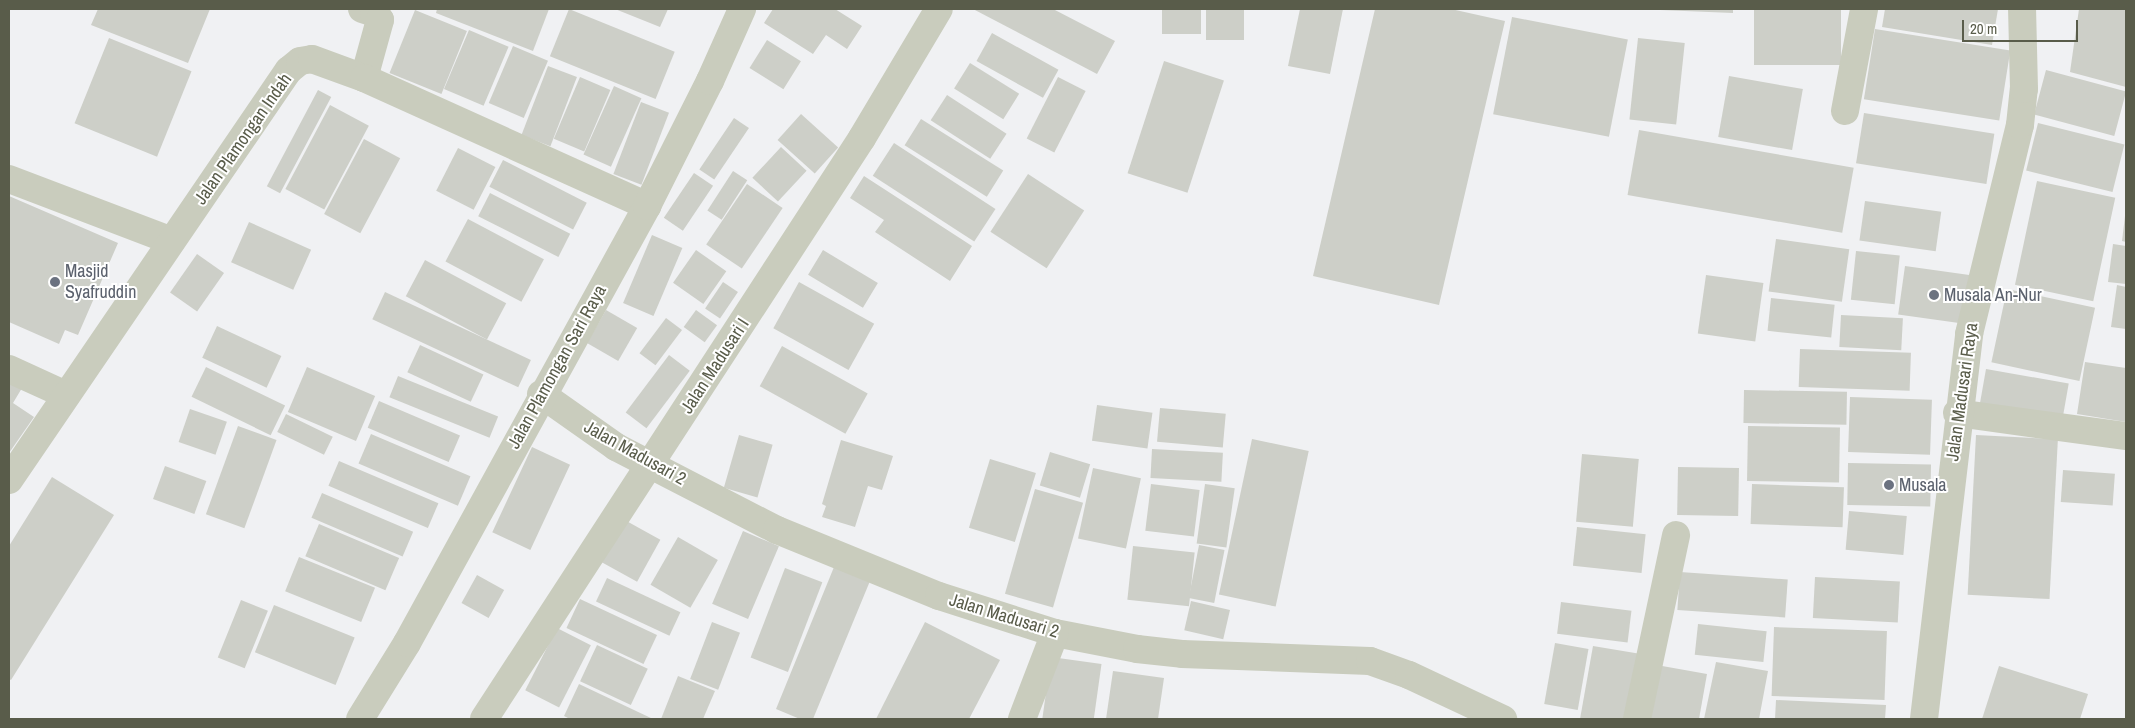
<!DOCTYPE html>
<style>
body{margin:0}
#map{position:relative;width:2135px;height:728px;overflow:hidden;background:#f0f1f3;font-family:"Archivo Narrow",sans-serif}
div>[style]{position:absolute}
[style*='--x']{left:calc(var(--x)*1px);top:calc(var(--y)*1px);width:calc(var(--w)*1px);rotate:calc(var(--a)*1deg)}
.building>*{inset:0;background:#cdcfc8;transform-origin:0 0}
.minor>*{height:28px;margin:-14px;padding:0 14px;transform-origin:14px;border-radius:14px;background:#c9ccbd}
.dots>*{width:14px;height:14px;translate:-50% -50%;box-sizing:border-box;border:2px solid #fff;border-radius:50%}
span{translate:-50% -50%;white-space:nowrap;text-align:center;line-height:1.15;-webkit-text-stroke:4px #fff;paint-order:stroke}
.street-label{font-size:18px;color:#595c4a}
.worship-label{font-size:18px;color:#5b616d}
.left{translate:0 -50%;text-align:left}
.frame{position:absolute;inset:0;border:10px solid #595c4a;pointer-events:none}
.scale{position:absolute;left:1962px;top:20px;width:116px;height:22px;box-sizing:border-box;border:2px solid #595c4a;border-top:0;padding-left:6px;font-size:15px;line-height:18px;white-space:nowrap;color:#595c4a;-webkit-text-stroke:4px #fff;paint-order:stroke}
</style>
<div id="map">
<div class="building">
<div style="clip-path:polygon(98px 9px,210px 9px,188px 63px,91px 25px)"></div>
<div style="clip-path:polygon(437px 9px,549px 9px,533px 51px,436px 13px)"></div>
<div style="left:569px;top:9px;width:114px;height:51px;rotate:22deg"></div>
<div style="clip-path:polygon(615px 9px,668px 9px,660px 27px)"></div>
<div style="clip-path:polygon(773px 9px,835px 9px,862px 26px,847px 49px,826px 35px,813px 54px,764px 23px)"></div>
<div style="clip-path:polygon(973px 9px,1053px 9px,1115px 41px,1097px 74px)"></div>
<div style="left:1162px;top:9px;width:39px;height:25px"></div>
<div style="left:1206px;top:9px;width:38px;height:31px"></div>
<div style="clip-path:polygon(1300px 9px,1343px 9px,1330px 74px,1288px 66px)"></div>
<div style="clip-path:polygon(1375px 9px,1451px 9px,1505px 21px,1439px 305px,1313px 276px)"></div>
<div style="clip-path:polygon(1636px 9px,1733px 9px,1733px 13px)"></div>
<div style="left:1754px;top:9px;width:87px;height:56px"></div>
<div style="clip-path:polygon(1885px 9px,1998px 9px,1992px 45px,1882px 27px)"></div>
<div style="clip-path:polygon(2079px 9px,2126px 9px,2126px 87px,2070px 72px)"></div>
<div style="left:415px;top:10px;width:56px;height:68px;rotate:22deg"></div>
<div style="left:1512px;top:17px;width:118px;height:99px;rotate:11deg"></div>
<div style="left:1875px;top:29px;width:137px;height:71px;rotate:9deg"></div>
<div style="left:469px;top:30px;width:43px;height:64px;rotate:23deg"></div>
<div style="left:992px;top:33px;width:76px;height:32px;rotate:29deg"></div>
<div style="left:109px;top:38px;width:89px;height:92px;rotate:22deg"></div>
<div style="left:1638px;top:38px;width:47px;height:82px;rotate:6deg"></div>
<div style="left:767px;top:40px;width:40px;height:33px;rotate:32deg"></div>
<div style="left:513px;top:46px;width:38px;height:62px;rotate:23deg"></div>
<div style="left:1164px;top:61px;width:63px;height:118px;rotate:18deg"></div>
<div style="left:970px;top:63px;width:58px;height:30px;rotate:32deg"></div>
<div style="left:548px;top:66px;width:31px;height:74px;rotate:21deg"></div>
<div style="left:2046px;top:70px;width:83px;height:46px;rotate:15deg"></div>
<div style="left:1729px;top:76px;width:75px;height:62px;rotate:10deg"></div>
<div style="left:580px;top:77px;width:33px;height:67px;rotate:23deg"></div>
<div style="left:1058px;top:77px;width:31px;height:69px;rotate:27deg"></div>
<div style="left:614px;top:86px;width:30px;height:75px;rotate:24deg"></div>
<div style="left:318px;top:90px;width:15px;height:109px;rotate:28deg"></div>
<div style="left:947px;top:95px;width:71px;height:30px;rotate:33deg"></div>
<div style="left:641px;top:102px;width:30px;height:77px;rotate:21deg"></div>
<div style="left:330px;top:105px;width:44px;height:95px;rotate:28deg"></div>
<div style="left:1864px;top:113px;width:132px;height:51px;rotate:9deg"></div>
<div style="left:801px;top:114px;width:50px;height:35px;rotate:42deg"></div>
<div style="left:734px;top:118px;width:18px;height:62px;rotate:34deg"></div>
<div style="left:921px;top:119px;width:97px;height:31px;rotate:32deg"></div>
<div style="left:2038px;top:123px;width:89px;height:49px;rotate:14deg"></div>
<div style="left:1639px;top:130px;width:218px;height:66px;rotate:10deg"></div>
<div style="left:364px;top:139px;width:41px;height:85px;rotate:28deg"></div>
<div style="left:894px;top:143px;width:121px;height:39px;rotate:33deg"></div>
<div style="left:781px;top:147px;width:35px;height:42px;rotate:43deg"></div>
<div style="left:458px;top:148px;width:42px;height:48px;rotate:27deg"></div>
<div style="left:503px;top:160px;width:94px;height:30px;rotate:27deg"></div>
<div style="left:733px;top:171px;width:17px;height:47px;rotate:33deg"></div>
<div style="left:694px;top:173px;width:23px;height:54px;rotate:34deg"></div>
<div style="left:1028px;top:174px;width:67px;height:69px;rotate:33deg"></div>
<div style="clip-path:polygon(864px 176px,972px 246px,950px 281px,875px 232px,884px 220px,850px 198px)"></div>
<div style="left:2037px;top:181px;width:80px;height:106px;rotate:12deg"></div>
<div style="left:747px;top:184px;width:43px;height:73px;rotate:34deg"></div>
<div style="left:490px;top:193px;width:90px;height:26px;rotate:27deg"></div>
<div style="clip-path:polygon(9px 196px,118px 243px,78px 335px,65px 330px,59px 344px,9px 322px)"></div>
<div style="left:1865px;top:201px;width:77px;height:40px;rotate:8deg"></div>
<div style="clip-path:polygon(2125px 216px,2126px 216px,2126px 242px,2122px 241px)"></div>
<div style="left:468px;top:219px;width:86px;height:48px;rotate:28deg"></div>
<div style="left:249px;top:222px;width:68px;height:44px;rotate:24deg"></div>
<div style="left:652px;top:235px;width:33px;height:74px;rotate:23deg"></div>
<div style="left:1776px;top:239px;width:74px;height:53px;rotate:8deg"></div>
<div style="clip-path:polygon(2113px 244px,2126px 246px,2126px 284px,2108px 282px)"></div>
<div style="left:696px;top:250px;width:37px;height:40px;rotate:35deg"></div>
<div style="left:823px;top:250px;width:64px;height:29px;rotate:31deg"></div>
<div style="left:1856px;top:251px;width:44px;height:49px;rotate:6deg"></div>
<div style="left:197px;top:254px;width:33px;height:47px;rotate:35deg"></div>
<div style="left:425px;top:260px;width:92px;height:41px;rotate:28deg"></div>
<div style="left:1905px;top:266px;width:65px;height:49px;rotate:8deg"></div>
<div style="left:1706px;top:275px;width:58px;height:59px;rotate:8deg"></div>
<div style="left:723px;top:282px;width:18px;height:32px;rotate:34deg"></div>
<div style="left:799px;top:282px;width:86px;height:53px;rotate:29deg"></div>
<div style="clip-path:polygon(2117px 285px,2126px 287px,2126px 329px,2111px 327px)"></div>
<div style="left:2007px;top:289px;width:90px;height:75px;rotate:12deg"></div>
<div style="left:385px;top:292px;width:161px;height:30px;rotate:25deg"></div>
<div style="left:1771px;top:298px;width:64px;height:33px;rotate:6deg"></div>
<div style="left:606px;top:310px;width:36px;height:38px;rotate:30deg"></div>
<div style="left:696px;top:310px;width:26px;height:21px;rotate:36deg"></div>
<div style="left:1841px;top:315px;width:62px;height:32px;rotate:3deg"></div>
<div style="left:666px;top:318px;width:20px;height:44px;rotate:37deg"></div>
<div style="left:217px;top:326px;width:71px;height:35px;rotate:25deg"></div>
<div style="left:420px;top:345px;width:70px;height:30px;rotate:25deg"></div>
<div style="left:782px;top:346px;width:98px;height:46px;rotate:29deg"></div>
<div style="left:1800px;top:349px;width:111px;height:38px;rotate:2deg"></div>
<div style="left:669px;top:355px;width:26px;height:72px;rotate:37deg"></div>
<div style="clip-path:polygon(2085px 362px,2126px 368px,2126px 422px,2077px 414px)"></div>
<div style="left:206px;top:367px;width:88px;height:33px;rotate:26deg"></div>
<div style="left:307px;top:367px;width:74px;height:49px;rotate:23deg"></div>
<div style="left:1986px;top:369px;width:84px;height:35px;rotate:10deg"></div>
<div style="left:398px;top:376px;width:108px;height:23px;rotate:22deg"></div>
<div style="clip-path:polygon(9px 379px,22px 388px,13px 403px,34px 417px,9px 453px)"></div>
<div style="left:1744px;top:390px;width:103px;height:33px;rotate:1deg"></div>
<div style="left:1850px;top:397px;width:82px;height:55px;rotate:2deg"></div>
<div style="left:379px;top:401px;width:88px;height:29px;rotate:23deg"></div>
<div style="left:1097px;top:405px;width:56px;height:36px;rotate:8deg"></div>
<div style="left:1160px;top:408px;width:66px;height:34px;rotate:5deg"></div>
<div style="left:190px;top:409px;width:39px;height:35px;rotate:19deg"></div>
<div style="left:286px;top:414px;width:52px;height:20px;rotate:26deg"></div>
<div style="left:238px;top:426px;width:41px;height:94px;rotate:20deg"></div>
<div style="left:1748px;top:426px;width:92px;height:55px;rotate:1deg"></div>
<div style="left:371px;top:434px;width:108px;height:32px;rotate:23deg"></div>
<div style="left:739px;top:435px;width:35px;height:55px;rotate:16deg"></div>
<div style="left:1976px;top:435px;width:82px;height:160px;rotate:3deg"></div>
<div style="left:1252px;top:439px;width:58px;height:159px;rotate:12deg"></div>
<div style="clip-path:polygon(841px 440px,893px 456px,882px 490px,868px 486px,855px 527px,822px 517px,826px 506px,822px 504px)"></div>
<div style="left:532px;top:447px;width:42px;height:94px;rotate:25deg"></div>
<div style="left:1152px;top:449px;width:71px;height:29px;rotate:3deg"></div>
<div style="left:1050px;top:452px;width:42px;height:35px;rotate:17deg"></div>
<div style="left:1582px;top:454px;width:57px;height:68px;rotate:5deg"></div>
<div style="left:990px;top:459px;width:48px;height:72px;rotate:17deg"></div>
<div style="left:339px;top:461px;width:108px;height:27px;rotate:23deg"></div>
<div style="left:1848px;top:463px;width:83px;height:42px;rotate:1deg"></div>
<div style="left:165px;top:466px;width:44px;height:35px;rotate:20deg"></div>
<div style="left:1678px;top:467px;width:61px;height:48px;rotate:1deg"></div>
<div style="left:1093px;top:468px;width:49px;height:72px;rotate:12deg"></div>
<div style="left:2063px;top:470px;width:52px;height:32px;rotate:4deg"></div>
<div style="clip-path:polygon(52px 477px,114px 515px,11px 680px,9px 679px,9px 546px)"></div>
<div style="left:1151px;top:484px;width:49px;height:47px;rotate:7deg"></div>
<div style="left:1205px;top:484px;width:30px;height:60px;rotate:8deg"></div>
<div style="left:1752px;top:484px;width:92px;height:40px;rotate:2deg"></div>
<div style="left:1035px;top:489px;width:50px;height:109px;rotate:16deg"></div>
<div style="left:322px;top:493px;width:99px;height:27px;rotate:23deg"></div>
<div style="left:1849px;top:511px;width:58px;height:39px;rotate:5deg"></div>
<div style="left:621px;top:518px;width:45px;height:48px;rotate:29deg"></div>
<div style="left:319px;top:524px;width:87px;height:35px;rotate:23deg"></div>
<div style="left:1577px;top:527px;width:69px;height:39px;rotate:6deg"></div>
<div style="left:743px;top:531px;width:39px;height:79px;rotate:23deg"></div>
<div style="left:678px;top:537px;width:46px;height:55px;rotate:30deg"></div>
<div style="left:1199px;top:545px;width:26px;height:54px;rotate:11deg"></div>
<div style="left:1133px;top:546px;width:62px;height:54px;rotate:6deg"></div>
<div style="left:299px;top:557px;width:82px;height:37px;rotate:22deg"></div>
<div style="clip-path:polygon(834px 567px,870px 581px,813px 719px,800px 719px,776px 709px)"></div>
<div style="left:785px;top:568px;width:40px;height:96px;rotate:21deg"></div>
<div style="left:1680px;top:572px;width:108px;height:38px;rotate:4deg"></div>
<div style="left:477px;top:575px;width:31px;height:32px;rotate:29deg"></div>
<div style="left:1815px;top:577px;width:85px;height:41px;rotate:3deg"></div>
<div style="left:607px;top:578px;width:81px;height:26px;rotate:25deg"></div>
<div style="left:580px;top:599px;width:85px;height:32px;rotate:25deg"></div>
<div style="left:241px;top:600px;width:29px;height:62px;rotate:22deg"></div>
<div style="left:1191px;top:601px;width:40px;height:30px;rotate:13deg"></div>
<div style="left:1561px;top:602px;width:71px;height:32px;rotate:7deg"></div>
<div style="left:274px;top:605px;width:87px;height:51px;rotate:22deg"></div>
<div style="left:712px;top:622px;width:30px;height:61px;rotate:21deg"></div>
<div style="clip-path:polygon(925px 622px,1000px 660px,969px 719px,876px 719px)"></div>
<div style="left:1698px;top:624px;width:69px;height:31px;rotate:6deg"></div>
<div style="left:1774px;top:627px;width:113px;height:69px;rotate:2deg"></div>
<div style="left:557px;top:628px;width:38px;height:70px;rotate:27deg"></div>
<div style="left:1555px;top:643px;width:34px;height:62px;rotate:10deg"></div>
<div style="left:597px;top:645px;width:56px;height:40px;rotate:25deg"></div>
<div style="clip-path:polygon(1593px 646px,1647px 655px,1635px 719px,1580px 719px)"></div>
<div style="left:1051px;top:657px;width:51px;height:63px;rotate:8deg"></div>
<div style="clip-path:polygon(1716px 662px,1768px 671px,1759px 719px,1704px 719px)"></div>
<div style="clip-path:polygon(1651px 664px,1707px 674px,1699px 719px,1641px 719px)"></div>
<div style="clip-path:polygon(1999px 666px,2088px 694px,2080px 719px,1982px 719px)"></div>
<div style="clip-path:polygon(1113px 671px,1164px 678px,1158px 719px,1106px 719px)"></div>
<div style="clip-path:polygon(678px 676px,715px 691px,703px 719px,661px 719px)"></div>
<div style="clip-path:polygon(579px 684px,653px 719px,570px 719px,564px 716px)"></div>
<div style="clip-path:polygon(1776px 700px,1886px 705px,1885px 719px,1775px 719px)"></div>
</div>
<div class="minor">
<div style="--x:362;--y:9;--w:13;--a:18"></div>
<div style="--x:374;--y:13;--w:9;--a:49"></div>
<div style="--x:380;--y:20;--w:60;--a:105.4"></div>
<div style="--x:1845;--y:111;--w:104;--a:-79.4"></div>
<div style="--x:9;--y:179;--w:174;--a:20.8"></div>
<div style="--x:9;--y:369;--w:63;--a:24.5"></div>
<div style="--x:541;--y:394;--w:92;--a:35.2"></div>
<div style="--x:616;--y:447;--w:181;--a:27.3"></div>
<div style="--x:777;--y:530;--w:175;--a:22.2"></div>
<div style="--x:939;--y:596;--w:122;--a:17.7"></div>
<div style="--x:1055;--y:633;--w:84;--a:11"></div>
<div style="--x:1137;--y:649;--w:45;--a:6.3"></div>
<div style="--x:1182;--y:654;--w:188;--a:2.1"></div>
<div style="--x:1370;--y:661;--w:41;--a:19.7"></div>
<div style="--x:1409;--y:675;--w:104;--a:25.1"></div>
<div style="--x:1957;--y:413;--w:171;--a:7.8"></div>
<div style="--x:9;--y:480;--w:496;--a:-55.7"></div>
<div style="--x:289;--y:70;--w:14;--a:-39"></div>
<div style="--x:300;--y:61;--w:12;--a:-9"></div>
<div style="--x:312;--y:59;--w:55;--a:20.1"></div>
<div style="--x:364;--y:78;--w:311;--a:24.3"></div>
<div style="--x:360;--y:719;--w:89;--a:-58.3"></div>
<div style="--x:407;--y:643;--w:499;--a:-61.2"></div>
<div style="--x:647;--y:206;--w:140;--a:-63.3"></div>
<div style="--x:710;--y:81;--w:79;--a:-66"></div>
<div style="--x:484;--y:719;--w:693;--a:-56.95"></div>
<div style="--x:862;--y:138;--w:150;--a:-59.2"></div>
<div style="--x:1022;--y:719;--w:92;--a:-69"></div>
<div style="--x:1637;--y:719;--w:188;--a:-78"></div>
<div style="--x:1924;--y:719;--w:388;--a:-83.3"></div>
<div style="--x:1969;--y:334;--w:215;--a:-76.3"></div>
<div style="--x:2020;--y:125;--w:36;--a:-84"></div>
<div style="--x:2024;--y:89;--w:80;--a:-91.4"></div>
</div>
<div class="dots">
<div style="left:55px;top:282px;background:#6b7280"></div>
<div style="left:1934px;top:295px;background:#6b7280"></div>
<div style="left:1889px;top:485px;background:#6b7280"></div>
</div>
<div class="street-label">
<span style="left:243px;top:139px;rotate:-55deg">Jalan Plamongan Indah</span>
<span style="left:715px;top:366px;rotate:-57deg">Jalan Madusari I</span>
<span style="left:557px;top:367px;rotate:-61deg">Jalan Plamongan Sari Raya</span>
<span style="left:1962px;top:392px;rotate:-82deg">Jalan Madusari Raya</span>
<span style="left:635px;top:453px;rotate:29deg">Jalan Madusari 2</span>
<span style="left:1004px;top:616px;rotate:17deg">Jalan Madusari 2</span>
</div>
<div class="worship-label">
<span class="left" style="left:65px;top:282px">Masjid<br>Syafruddin</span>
<span class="left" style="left:1944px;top:295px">Musala An-Nur</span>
<span class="left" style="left:1899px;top:485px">Musala</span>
</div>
<div class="frame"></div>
<div class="scale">20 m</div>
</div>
